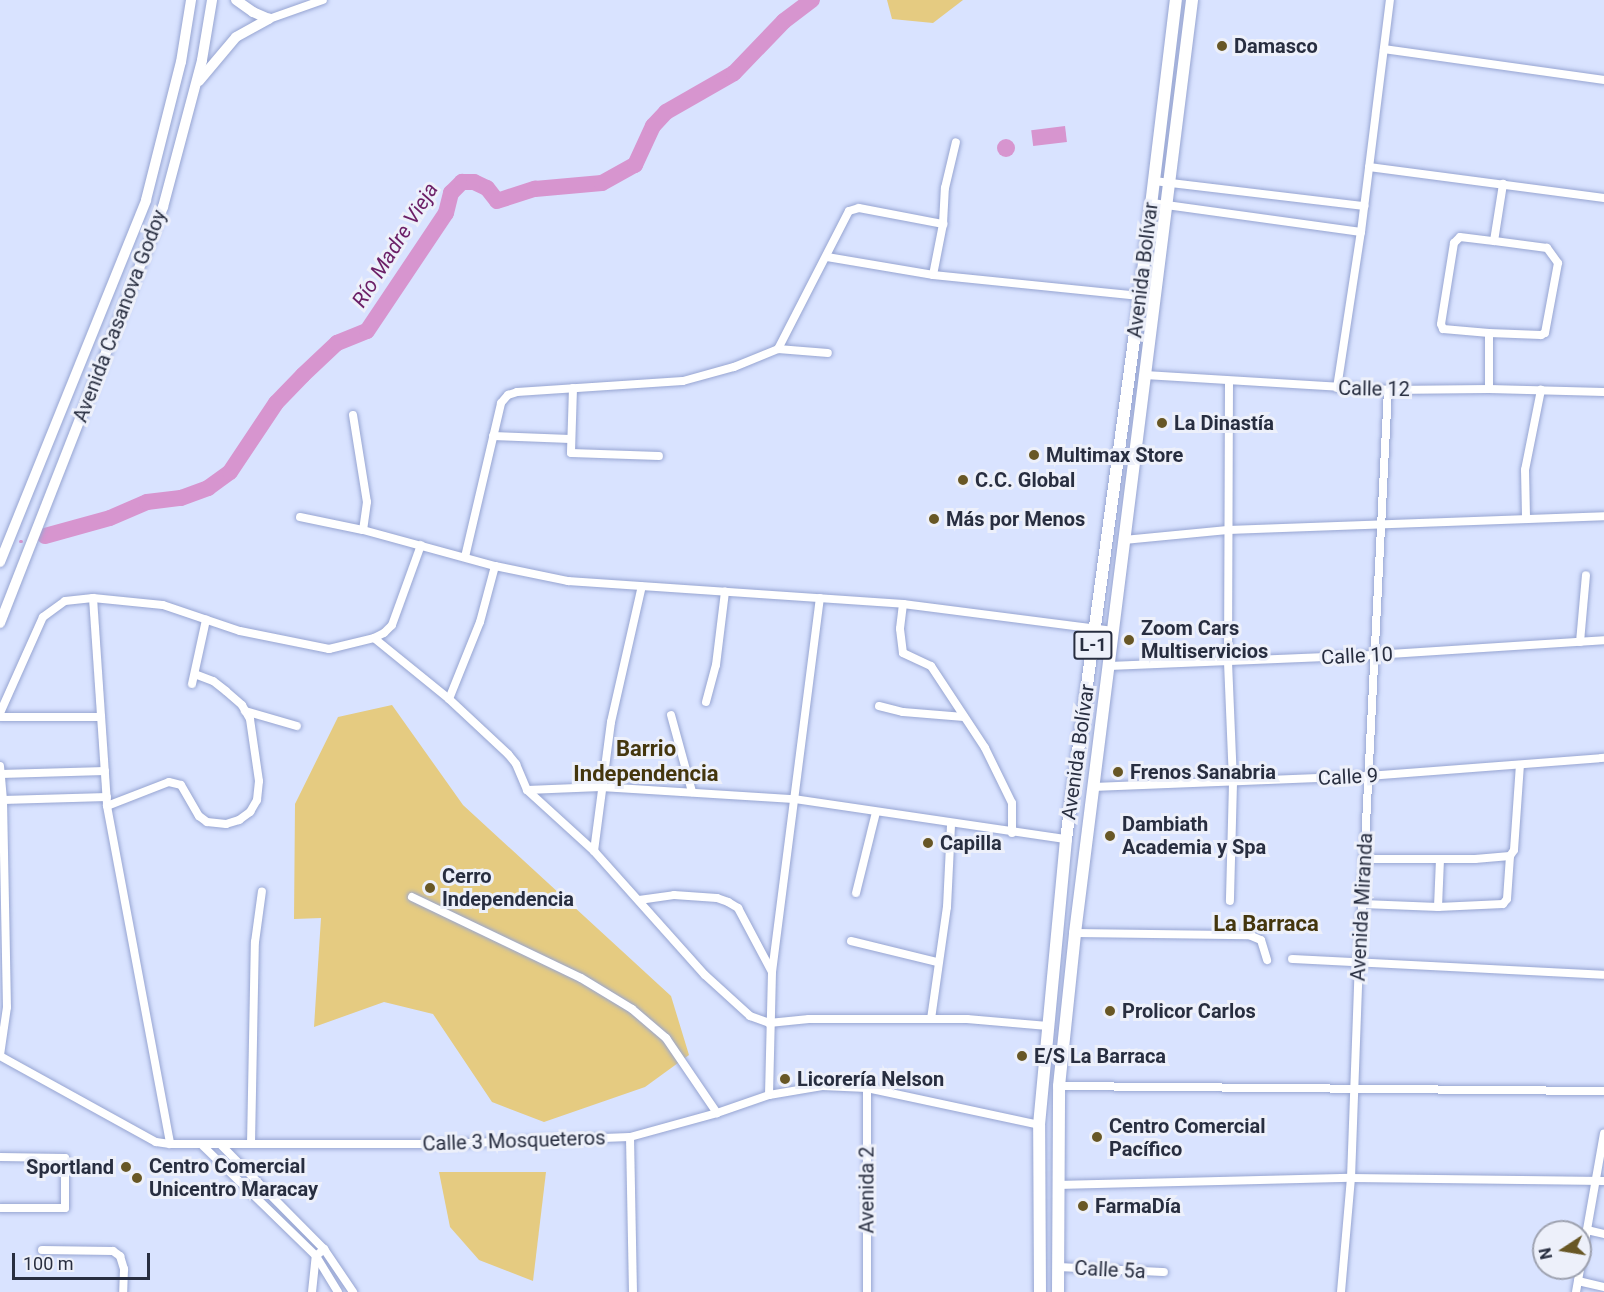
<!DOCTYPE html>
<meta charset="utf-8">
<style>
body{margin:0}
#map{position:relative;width:1604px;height:1292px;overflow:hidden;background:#d9e3ff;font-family:Roboto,sans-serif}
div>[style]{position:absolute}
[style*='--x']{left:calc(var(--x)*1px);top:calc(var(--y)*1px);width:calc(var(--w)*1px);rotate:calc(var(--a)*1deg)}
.green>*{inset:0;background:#e5cb81}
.water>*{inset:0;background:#d795cf;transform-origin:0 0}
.round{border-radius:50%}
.stream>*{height:3px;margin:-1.5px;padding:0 1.5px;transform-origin:1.5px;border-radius:1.5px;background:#d795cf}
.river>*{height:16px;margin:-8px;padding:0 8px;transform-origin:8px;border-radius:8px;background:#d795cf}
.roads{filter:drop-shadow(0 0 2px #97a5d2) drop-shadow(0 0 2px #97a5d2)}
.street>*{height:8px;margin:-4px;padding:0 4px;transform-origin:4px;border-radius:4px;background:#fff}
.secondary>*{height:10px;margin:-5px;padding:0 5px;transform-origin:5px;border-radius:5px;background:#fff}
.primary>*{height:12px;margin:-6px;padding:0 6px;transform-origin:6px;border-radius:6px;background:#fff}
.dots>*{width:16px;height:16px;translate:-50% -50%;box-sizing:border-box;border:3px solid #edf0fa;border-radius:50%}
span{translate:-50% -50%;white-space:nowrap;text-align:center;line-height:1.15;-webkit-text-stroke:6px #edf0fa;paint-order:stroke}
.shield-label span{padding:2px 4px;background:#edf0fa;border:2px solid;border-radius:4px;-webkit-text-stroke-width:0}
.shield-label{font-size:18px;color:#282e40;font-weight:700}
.poi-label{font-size:20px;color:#282e40;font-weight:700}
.left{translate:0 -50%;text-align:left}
.right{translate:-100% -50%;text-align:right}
.street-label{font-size:20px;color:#282e40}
.water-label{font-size:21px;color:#6b1e66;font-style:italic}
.quarter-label{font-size:22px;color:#44360d;font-weight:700}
.north{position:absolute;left:1532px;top:1220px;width:60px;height:60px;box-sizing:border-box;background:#edf0fa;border:2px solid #9ea2b0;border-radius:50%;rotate:258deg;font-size:16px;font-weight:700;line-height:24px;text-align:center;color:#282e40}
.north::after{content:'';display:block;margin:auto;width:21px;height:27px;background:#685725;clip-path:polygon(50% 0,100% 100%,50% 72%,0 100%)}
.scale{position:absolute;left:12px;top:1253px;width:138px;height:27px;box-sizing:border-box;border:3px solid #282e40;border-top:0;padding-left:8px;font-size:18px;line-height:21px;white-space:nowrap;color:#282e40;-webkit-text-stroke:4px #edf0fa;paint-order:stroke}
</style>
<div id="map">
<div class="green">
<div style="clip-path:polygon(887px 0,963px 0,933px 23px,892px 19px)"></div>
<div style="clip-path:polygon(392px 705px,463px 805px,671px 996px,689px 1055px,645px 1087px,544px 1122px,492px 1102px,433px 1014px,384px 1002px,314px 1027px,321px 918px,294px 919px,295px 804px,338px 717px)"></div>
<div style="clip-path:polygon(439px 1172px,546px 1172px,533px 1281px,479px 1260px,450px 1227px)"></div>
</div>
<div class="water">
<div style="left:1065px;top:126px;width:16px;height:34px;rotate:83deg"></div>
<div class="round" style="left:997px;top:139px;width:18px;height:18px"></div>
</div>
<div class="stream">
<div style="--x:20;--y:541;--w:1;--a:0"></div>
</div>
<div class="river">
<div style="--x:45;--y:536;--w:67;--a:-15.5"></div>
<div style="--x:110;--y:518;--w:40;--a:-23.4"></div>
<div style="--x:147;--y:502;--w:34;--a:-7"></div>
<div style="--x:181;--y:498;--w:29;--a:-20"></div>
<div style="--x:208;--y:488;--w:27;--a:-36"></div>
<div style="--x:230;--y:472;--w:83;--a:-56.3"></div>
<div style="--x:276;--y:403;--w:39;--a:-46"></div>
<div style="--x:303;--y:375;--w:47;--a:-43.3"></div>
<div style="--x:337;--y:343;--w:32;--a:-22"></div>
<div style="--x:367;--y:331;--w:142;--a:-56.2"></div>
<div style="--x:446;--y:213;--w:21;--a:-76"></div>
<div style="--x:451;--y:193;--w:16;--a:-45"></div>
<div style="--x:462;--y:182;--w:12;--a:0"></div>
<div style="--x:474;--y:182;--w:14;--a:25"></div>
<div style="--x:487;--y:188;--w:16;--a:52"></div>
<div style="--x:497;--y:201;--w:40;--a:-18"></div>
<div style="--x:535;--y:189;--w:67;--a:-5.1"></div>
<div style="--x:602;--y:183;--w:38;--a:-29"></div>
<div style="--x:635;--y:165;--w:43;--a:-65.2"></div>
<div style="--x:653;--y:126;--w:19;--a:-47"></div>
<div style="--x:666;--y:112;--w:78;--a:-29.8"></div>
<div style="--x:734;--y:73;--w:72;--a:-46.1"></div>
<div style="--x:784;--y:21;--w:35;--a:-37"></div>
</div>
<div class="roads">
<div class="street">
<div style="--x:269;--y:19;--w:57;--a:-19.4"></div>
<div style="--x:1384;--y:49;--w:222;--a:8"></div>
<div style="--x:1369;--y:167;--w:237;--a:7.5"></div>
<div style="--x:1154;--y:181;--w:212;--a:6.8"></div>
<div style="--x:1152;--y:203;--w:211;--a:7.9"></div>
<div style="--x:827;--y:257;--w:108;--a:9.6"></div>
<div style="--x:933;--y:275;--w:208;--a:5.8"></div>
<div style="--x:933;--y:275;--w:52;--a:-78.9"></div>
<div style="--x:943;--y:224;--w:36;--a:-87"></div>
<div style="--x:945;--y:188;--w:47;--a:-76.6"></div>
<div style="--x:1489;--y:333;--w:46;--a:-175"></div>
<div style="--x:1443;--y:329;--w:5;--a:-112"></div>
<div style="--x:1441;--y:324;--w:82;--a:-80.9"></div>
<div style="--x:1454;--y:243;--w:8;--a:-45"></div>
<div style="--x:1460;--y:237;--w:34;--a:7"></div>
<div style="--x:778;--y:349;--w:155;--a:-62.8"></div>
<div style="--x:849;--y:211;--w:10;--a:-17"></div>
<div style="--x:859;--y:208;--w:86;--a:10.8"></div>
<div style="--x:1145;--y:375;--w:243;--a:3.5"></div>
<div style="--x:1388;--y:390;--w:101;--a:-0.6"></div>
<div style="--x:1489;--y:389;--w:115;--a:1.5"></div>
<div style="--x:1229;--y:382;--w:280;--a:90.2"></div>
<div style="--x:1228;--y:662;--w:121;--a:87.6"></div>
<div style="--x:1233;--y:783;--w:118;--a:91.5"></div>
<div style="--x:573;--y:388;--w:65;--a:91.8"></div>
<div style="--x:571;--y:453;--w:88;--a:2"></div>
<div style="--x:1337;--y:388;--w:158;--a:-81.3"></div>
<div style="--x:1361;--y:232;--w:234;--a:-82.9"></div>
<div style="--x:1489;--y:389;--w:56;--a:-90"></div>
<div style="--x:1489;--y:333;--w:52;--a:2.2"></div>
<div style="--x:1541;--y:335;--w:4;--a:-27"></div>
<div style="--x:1545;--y:333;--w:71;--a:-79.5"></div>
<div style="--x:1558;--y:263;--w:19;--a:-126"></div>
<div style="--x:1547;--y:248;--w:53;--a:-172.5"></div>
<div style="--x:1494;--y:241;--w:58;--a:-81"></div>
<div style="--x:353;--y:415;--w:88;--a:80.9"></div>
<div style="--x:367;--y:502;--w:28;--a:98"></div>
<div style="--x:493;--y:436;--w:77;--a:2.2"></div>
<div style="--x:300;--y:517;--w:64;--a:11.7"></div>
<div style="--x:363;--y:530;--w:137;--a:15.3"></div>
<div style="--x:495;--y:566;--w:75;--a:11.6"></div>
<div style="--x:568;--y:581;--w:336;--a:3.9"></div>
<div style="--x:903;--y:604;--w:212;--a:7.3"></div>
<div style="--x:1526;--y:517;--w:47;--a:-91.2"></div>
<div style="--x:1525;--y:470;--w:82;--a:-78.7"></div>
<div style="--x:1124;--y:540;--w:104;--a:-5.5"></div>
<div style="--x:1228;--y:530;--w:376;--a:-2.1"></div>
<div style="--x:465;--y:557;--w:158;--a:-76.8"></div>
<div style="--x:501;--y:403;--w:11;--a:-49"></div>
<div style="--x:508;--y:395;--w:9;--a:-18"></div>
<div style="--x:517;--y:392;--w:166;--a:-3.8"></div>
<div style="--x:683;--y:381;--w:53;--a:-15.4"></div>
<div style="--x:734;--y:367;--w:48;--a:-22.2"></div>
<div style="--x:778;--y:349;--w:50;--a:4.6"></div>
<div style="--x:93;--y:598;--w:208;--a:86.1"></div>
<div style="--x:107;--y:806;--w:344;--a:79.4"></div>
<div style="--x:903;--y:604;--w:25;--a:97"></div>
<div style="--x:900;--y:629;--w:24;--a:83"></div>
<div style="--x:903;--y:653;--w:31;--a:25"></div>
<div style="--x:931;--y:666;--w:98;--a:56.6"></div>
<div style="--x:985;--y:748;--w:61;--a:63.9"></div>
<div style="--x:1012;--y:803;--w:30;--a:90"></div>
<div style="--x:374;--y:638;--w:97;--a:39.1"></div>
<div style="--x:449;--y:699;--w:81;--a:43"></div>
<div style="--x:508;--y:754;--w:13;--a:51"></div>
<div style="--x:516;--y:764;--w:28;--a:67"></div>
<div style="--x:527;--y:790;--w:91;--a:42.3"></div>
<div style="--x:594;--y:851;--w:166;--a:48.2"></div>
<div style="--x:705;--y:975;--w:61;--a:42.3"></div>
<div style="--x:750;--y:1016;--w:20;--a:20"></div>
<div style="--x:769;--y:1023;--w:40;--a:-5.7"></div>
<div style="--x:809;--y:1019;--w:158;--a:0"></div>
<div style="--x:967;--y:1019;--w:81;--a:4.9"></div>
<div style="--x:1580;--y:642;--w:67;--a:-84.9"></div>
<div style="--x:1109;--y:666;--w:265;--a:-2.4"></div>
<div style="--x:1374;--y:655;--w:230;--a:-3.7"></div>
<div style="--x:192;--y:684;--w:66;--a:-77.7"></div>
<div style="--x:449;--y:699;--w:83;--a:-68.1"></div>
<div style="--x:480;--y:622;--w:58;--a:-75"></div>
<div style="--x:706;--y:702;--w:38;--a:-75"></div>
<div style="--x:716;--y:665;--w:74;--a:-83"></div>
<div style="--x:879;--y:706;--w:25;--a:14"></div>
<div style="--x:903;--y:712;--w:61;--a:4.7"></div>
<div style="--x:245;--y:711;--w:54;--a:16.1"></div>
<div style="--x:0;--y:713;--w:105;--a:-65.9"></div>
<div style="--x:43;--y:617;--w:27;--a:-36"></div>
<div style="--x:65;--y:601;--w:28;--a:-6"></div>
<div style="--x:93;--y:598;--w:70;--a:5.7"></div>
<div style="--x:163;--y:605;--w:81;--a:18.7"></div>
<div style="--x:240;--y:631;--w:91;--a:11.4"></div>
<div style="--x:329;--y:649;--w:46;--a:-13.7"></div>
<div style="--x:374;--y:638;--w:11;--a:-27"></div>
<div style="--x:384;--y:633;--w:11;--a:-45"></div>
<div style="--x:392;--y:625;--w:85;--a:-70.1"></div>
<div style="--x:671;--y:715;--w:80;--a:74.7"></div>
<div style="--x:0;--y:717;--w:101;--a:0"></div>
<div style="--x:0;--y:766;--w:34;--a:85"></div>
<div style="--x:3;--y:800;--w:207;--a:88.9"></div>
<div style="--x:7;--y:1007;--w:49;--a:98.3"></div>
<div style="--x:1;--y:774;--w:104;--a:-1.7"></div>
<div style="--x:1093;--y:787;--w:275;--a:-2.3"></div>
<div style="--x:1368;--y:776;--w:237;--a:-4.4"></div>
<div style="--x:527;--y:790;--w:74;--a:-2.3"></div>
<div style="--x:601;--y:787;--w:193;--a:3.6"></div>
<div style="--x:794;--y:799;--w:275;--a:8.4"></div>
<div style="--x:3;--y:800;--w:104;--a:-1.7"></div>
<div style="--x:107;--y:806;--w:66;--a:-21.2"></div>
<div style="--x:169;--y:782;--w:12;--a:14"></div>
<div style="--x:181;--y:785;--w:36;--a:60"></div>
<div style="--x:199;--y:816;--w:10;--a:37"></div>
<div style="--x:207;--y:822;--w:19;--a:6"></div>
<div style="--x:226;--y:824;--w:14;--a:-17"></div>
<div style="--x:239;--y:820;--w:14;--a:-36"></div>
<div style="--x:250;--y:812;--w:14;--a:-60"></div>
<div style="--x:257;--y:800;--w:19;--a:-84"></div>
<div style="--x:259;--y:781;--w:63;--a:-98.3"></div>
<div style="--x:250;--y:719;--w:16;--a:-120"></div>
<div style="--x:242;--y:705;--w:21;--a:-139"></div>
<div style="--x:226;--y:691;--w:16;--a:-142"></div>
<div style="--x:213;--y:681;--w:19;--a:-159"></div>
<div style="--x:594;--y:851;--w:130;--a:-82.5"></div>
<div style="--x:611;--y:722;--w:139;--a:-77.2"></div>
<div style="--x:1365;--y:859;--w:110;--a:0"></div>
<div style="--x:1475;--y:859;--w:35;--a:-5"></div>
<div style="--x:1510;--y:856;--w:7;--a:-56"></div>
<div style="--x:1514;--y:850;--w:85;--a:-86"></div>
<div style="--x:856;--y:893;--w:83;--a:-76.1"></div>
<div style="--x:412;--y:897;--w:187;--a:25.6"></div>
<div style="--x:581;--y:978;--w:60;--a:31.3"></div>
<div style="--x:632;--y:1009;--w:45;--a:40.5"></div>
<div style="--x:666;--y:1038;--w:91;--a:55.8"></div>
<div style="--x:639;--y:900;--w:35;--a:-8"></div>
<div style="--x:674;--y:895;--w:43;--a:4"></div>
<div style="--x:717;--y:898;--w:12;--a:20"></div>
<div style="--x:728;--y:902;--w:12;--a:31"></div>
<div style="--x:738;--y:908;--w:72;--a:62"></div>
<div style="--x:1363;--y:904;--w:75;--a:2.3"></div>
<div style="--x:1438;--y:907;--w:65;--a:-2.6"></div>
<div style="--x:1503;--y:904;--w:6;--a:-51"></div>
<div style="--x:1507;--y:899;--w:43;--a:-86"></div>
<div style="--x:1438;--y:907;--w:48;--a:-87.6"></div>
<div style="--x:1075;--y:933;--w:174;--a:0.7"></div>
<div style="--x:1249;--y:935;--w:13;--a:23"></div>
<div style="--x:1261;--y:940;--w:21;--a:73"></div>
<div style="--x:851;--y:941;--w:89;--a:13.7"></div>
<div style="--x:1292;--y:959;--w:312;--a:2.9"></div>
<div style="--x:931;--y:1019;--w:113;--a:-81.9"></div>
<div style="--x:947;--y:907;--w:83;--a:-87.2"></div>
<div style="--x:0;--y:1056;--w:178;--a:28.9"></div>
<div style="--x:156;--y:1142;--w:14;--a:8"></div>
<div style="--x:170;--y:1144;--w:271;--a:0"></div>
<div style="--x:441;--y:1144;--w:189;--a:-2.1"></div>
<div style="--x:630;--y:1137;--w:90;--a:-15.4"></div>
<div style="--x:717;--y:1113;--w:55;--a:-19.1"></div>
<div style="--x:769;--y:1095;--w:54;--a:-9.6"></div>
<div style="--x:822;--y:1086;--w:45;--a:2.5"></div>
<div style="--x:867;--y:1088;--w:176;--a:12.1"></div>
<div style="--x:1059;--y:1086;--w:545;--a:0.53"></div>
<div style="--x:769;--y:1095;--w:123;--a:-88.6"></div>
<div style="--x:772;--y:972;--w:377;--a:-82.7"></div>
<div style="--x:630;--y:1137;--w:155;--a:88.9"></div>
<div style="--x:251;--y:1144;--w:202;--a:-88.9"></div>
<div style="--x:255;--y:942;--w:51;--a:-82.2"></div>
<div style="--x:203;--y:1146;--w:158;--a:44.2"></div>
<div style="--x:316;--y:1256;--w:42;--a:58.6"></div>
<div style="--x:222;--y:1146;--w:145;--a:45.3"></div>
<div style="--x:324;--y:1249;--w:52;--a:56"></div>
<div style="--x:0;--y:1157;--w:65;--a:0.9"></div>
<div style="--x:65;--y:1158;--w:50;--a:90"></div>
<div style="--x:65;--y:1208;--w:65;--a:180"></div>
<div style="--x:1057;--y:1185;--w:294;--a:-1.4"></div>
<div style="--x:1351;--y:1178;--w:253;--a:0.7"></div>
<div style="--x:1587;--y:1230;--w:17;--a:13"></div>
<div style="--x:42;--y:1250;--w:71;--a:0.8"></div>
<div style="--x:113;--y:1251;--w:9;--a:36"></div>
<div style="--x:120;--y:1256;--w:14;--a:73"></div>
<div style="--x:124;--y:1269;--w:23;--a:92"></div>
<div style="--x:1057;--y:1267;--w:107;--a:2.7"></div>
<div style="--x:1578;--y:1281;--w:27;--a:13"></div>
<div style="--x:312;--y:1292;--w:36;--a:-84"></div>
<div style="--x:316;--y:1256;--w:11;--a:-41"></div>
<div style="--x:867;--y:1292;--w:204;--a:-90"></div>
<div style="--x:1341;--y:1292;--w:114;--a:-85"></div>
<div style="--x:1351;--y:1178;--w:216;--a:-87.9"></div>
<div style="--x:1359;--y:962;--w:573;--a:-87.1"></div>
<div style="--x:1576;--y:1292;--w:161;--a:-80"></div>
</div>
<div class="secondary">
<div style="--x:236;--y:0;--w:21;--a:35"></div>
<div style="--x:253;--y:12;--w:17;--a:24"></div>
<div style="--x:199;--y:81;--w:57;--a:-49.9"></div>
<div style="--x:236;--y:37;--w:38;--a:-29"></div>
<div style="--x:0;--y:562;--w:390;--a:-68"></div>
<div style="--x:146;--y:200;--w:142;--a:-75.8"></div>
<div style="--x:181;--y:62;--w:63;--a:-80.8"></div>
<div style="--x:0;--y:623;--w:447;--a:-68.6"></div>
<div style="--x:163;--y:207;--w:152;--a:-75.1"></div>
<div style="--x:202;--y:60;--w:61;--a:-80.5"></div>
</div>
<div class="primary">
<div style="--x:1040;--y:1292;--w:167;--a:-90.3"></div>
<div style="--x:1039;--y:1125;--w:287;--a:-84.6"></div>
<div style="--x:1066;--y:839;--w:548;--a:-82.24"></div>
<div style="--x:1140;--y:296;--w:298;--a:-83.1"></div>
<div style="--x:1058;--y:1292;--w:206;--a:-89.7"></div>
<div style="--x:1059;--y:1086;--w:154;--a:-84"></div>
<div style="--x:1075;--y:933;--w:940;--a:-82.85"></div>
</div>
</div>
<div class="dots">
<div style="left:1222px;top:46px;background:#685725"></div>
<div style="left:1162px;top:423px;background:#685725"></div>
<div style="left:1034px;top:455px;background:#685725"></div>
<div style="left:963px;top:480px;background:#685725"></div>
<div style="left:934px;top:519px;background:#685725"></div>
<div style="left:1129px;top:640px;background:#685725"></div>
<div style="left:1118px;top:772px;background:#685725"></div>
<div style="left:1110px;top:836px;background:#685725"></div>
<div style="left:928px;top:843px;background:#685725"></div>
<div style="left:430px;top:888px;background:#685725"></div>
<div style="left:1110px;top:1011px;background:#685725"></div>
<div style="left:1022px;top:1056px;background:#685725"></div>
<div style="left:785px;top:1079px;background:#685725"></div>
<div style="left:1097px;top:1137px;background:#685725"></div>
<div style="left:126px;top:1167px;background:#685725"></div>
<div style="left:137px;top:1178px;background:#685725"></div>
<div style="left:1083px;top:1206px;background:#685725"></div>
</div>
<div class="shield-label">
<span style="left:1093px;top:645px">L-1</span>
</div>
<div class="poi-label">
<span class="left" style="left:1234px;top:46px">Damasco</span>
<span class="left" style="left:1174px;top:423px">La Dinastía</span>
<span class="left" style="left:1046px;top:455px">Multimax Store</span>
<span class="left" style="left:975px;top:480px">C.C. Global</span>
<span class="left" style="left:946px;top:519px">Más por Menos</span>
<span class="left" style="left:1141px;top:640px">Zoom Cars<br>Multiservicios</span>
<span class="left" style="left:1130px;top:772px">Frenos Sanabria</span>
<span class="left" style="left:1122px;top:836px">Dambiath<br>Academia y Spa</span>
<span class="left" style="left:940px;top:843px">Capilla</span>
<span class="left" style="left:442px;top:888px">Cerro<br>Independencia</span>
<span class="left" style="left:1122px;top:1011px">Prolicor Carlos</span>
<span class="left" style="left:1034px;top:1056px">E/S La Barraca</span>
<span class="left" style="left:797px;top:1079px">Licorería Nelson</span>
<span class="left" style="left:1109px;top:1138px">Centro Comercial<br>Pacífico</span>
<span class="left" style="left:149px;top:1178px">Centro Comercial<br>Unicentro Maracay</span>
<span class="right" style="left:114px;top:1167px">Sportland</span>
<span class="left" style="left:1095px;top:1206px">FarmaDía</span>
</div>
<div class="street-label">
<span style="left:1143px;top:270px;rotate:-83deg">Avenida Bolívar</span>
<span style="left:120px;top:316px;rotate:-69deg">Avenida Casanova Godoy</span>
<span style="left:1374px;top:389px;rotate:1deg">Calle 12</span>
<span style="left:1357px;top:656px;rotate:-3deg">Calle 10</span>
<span style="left:1078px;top:752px;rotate:-82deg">Avenida Bolívar</span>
<span style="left:1348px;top:777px;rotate:-3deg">Calle 9</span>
<span style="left:1362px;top:907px;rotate:-87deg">Avenida Miranda</span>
<span style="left:514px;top:1141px;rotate:-2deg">Calle 3 Mosqueteros</span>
<span style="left:867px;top:1190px;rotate:-90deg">Avenida 2</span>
<span style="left:1110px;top:1270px;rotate:3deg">Calle 5a</span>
</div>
<div class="water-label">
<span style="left:395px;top:245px;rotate:-58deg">Río Madre Vieja</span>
</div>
<div class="quarter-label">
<span style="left:646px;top:761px">Barrio<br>Independencia</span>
<span style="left:1266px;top:924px">La Barraca</span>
</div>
<div class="north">N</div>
<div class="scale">100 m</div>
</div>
